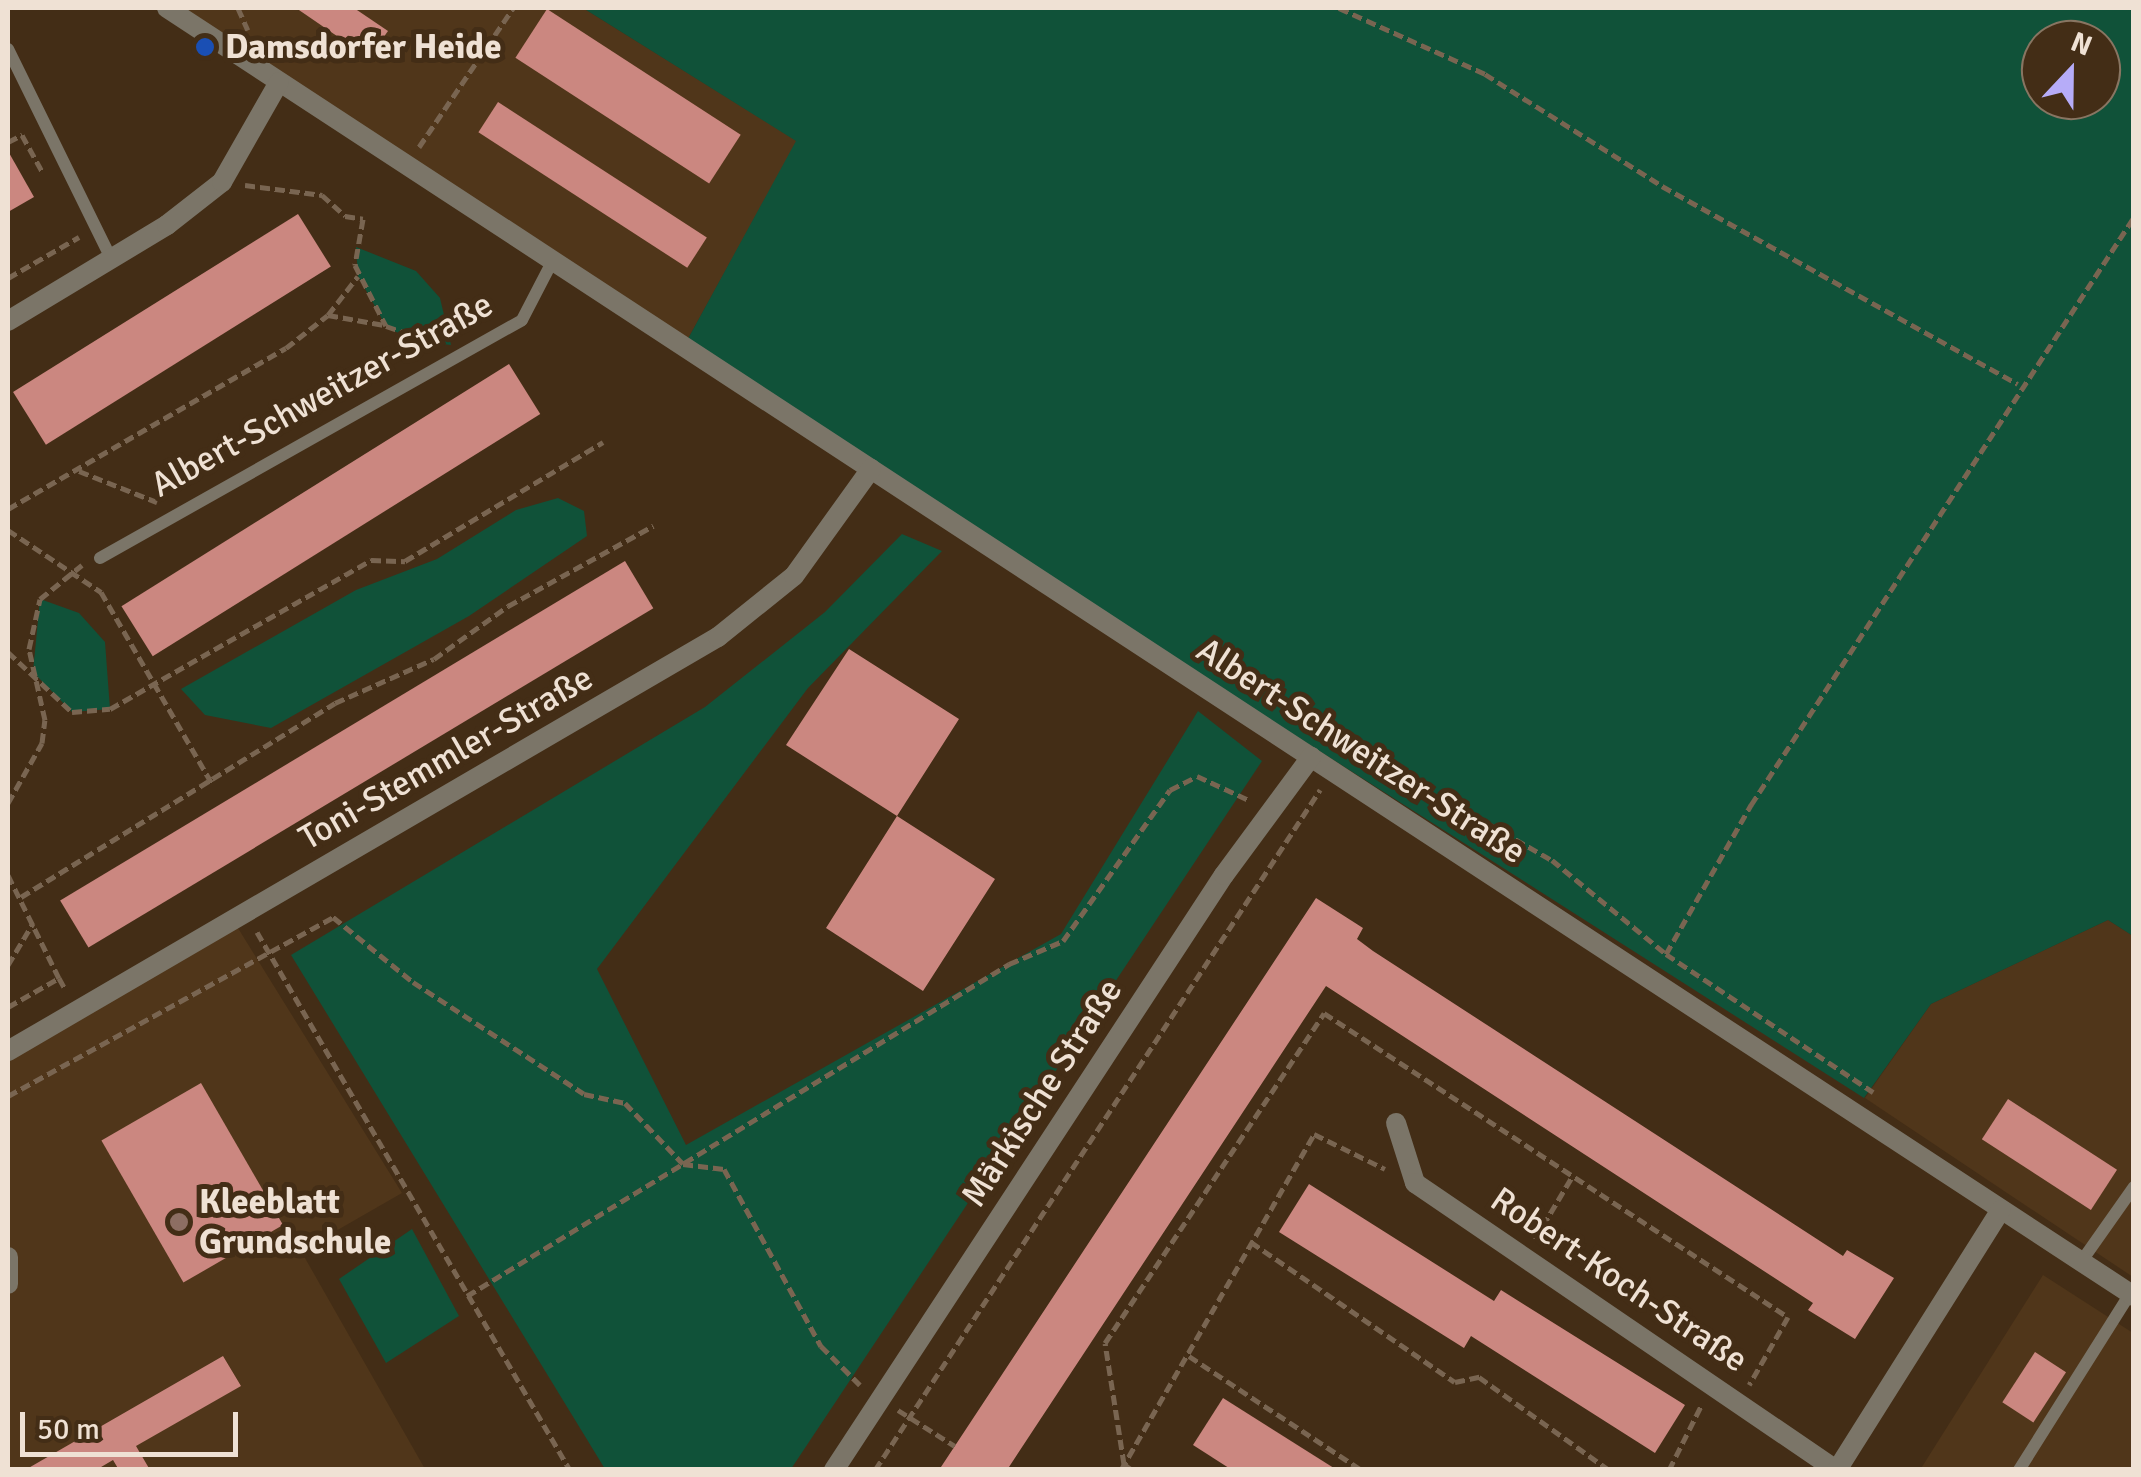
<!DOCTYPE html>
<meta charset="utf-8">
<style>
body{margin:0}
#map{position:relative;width:2141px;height:1477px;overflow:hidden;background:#432d16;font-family:Signika,sans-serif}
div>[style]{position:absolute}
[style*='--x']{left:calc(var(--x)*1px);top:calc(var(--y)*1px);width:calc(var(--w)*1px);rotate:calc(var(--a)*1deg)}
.built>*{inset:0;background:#50361a}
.green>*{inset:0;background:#105239}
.building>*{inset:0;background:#cb8780;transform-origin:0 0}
.path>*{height:5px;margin-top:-2.5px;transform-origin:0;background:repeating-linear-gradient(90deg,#796551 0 10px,transparent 0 15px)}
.service>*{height:12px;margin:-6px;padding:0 6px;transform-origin:6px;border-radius:6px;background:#7b7568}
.minor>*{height:20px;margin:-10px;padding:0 10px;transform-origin:10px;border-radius:10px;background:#7b7568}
.dots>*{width:28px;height:28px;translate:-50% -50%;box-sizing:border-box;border:5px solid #432d16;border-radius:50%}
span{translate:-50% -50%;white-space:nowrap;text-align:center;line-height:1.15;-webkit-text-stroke:10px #432d16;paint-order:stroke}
.poi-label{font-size:35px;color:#efe1d4;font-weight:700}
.left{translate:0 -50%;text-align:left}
.street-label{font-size:35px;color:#efe1d4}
.frame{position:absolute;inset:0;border:10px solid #efe1d4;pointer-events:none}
.north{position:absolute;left:2021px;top:20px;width:100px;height:100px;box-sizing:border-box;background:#432d16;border:2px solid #887562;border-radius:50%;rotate:22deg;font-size:28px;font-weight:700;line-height:40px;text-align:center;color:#efe1d4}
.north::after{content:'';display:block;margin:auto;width:35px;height:45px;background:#b6acf8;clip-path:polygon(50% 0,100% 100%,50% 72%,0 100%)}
.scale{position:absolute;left:20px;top:1412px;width:218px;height:45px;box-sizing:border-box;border:5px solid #efe1d4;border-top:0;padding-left:12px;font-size:30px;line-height:35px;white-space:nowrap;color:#efe1d4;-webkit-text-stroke:8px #432d16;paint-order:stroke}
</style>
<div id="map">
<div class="built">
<div style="clip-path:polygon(167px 8px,583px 8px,797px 141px,684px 346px)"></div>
<div style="clip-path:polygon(233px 920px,402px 1193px,301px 1251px,425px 1469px,8px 1469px,8px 1051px)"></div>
<div style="clip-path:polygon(2108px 920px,2133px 936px,2133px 1277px,1865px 1098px,1931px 1004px)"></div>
<div style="clip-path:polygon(2043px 1275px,2133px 1333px,2133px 1469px,1920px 1470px)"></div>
</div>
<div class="green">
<div style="clip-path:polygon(evenodd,583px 8px,2133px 8px,2133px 936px,2108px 920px,1931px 1004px,1864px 1098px,684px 346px,796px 141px,583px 8px,2041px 40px,2101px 40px,2101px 100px,2041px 100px,2041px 40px)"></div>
<div style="clip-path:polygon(356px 247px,416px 271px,440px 298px,451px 345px,410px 340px,386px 326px,358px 276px)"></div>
<div style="clip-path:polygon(558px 498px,584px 511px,587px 536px,469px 616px,271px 728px,205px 715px,181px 689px,356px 590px,437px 559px,516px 510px)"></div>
<div style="clip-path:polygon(902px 534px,942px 551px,808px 688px,597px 969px,686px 1145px,1061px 934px,1198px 711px,1262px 761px,791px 1469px,605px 1469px,291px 955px,705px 707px,825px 612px)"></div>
<div style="clip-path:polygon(40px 599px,79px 613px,105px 642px,110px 709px,72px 712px,33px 672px)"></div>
<div style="clip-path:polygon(412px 1229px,459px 1316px,386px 1363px,339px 1279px)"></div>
</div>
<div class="building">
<div style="clip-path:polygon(296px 8px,354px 8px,388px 31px,369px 58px)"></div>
<div style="left:547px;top:9px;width:231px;height:58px;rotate:33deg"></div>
<div style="left:498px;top:102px;width:249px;height:36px;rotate:33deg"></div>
<div style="clip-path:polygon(8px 151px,34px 197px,8px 212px)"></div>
<div style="left:298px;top:214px;width:62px;height:336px;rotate:58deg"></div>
<div style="left:509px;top:364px;width:59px;height:457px;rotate:58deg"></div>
<div style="left:625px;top:561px;width:55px;height:659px;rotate:59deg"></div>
<div style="clip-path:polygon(849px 649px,959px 719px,897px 816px,995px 879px,923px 991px,826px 928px,897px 816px,786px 745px)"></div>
<div style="clip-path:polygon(1316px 898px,1363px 928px,1357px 939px,1373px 951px,1843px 1256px,1847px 1250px,1894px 1278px,1855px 1339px,1808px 1310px,1813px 1303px,1326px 986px,1007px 1470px,939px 1470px)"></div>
<div style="left:201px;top:1083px;width:164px;height:115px;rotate:60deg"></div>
<div style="left:2008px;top:1099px;width:130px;height:48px;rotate:33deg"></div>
<div style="clip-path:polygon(1309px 1184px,1494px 1301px,1501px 1290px,1685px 1405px,1655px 1453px,1471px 1336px,1464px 1348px,1279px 1232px)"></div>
<div style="left:2035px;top:1352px;width:37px;height:60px;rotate:33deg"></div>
<div style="clip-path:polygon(223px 1356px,241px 1386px,136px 1446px,150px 1470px,119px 1470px,113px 1460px,96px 1470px,25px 1470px)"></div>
<div style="clip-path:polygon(1223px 1398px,1337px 1470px,1232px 1470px,1193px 1445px)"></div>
</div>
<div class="path">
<div style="--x:238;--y:8;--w:24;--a:66"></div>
<div style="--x:1339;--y:8;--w:160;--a:24.3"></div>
<div style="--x:1485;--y:74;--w:209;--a:32.3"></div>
<div style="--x:1662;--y:186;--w:407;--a:29.1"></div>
<div style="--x:8;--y:142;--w:16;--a:-27"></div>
<div style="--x:22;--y:135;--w:43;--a:61.1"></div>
<div style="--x:419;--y:147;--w:168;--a:-55.9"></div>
<div style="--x:245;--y:185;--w:78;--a:7.4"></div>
<div style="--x:322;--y:195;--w:31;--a:42"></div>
<div style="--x:345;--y:216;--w:18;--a:9"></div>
<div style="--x:363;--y:219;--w:47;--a:99.9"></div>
<div style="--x:355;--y:265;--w:68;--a:63.1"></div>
<div style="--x:386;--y:326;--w:55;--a:19.1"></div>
<div style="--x:8;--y:278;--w:82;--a:-30"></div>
<div style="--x:328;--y:315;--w:57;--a:10.1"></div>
<div style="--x:79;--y:471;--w:84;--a:21.7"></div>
<div style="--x:8;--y:509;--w:321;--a:-30.1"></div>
<div style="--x:286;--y:348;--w:53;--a:-38.2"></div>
<div style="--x:328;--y:315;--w:49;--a:-52.4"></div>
<div style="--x:8;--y:530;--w:112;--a:33.7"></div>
<div style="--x:101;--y:592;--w:223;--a:59.9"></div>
<div style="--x:8;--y:652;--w:88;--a:43.2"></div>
<div style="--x:72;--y:712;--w:38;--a:-5"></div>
<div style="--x:110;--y:709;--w:301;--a:-29.7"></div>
<div style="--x:371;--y:560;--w:34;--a:2"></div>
<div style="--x:405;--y:561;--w:231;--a:-31"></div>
<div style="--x:1281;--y:705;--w:312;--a:29.8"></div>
<div style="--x:1552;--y:860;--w:148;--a:39.5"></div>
<div style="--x:1666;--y:954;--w:249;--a:33.7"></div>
<div style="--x:8;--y:803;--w:69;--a:-60.5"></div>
<div style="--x:42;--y:743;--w:23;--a:-83"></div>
<div style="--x:45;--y:720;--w:73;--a:-102.7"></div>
<div style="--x:29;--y:649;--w:51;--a:-77.6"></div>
<div style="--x:40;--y:599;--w:54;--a:-39"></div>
<div style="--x:8;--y:875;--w:115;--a:63.7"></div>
<div style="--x:21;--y:897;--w:369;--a:-31.7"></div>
<div style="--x:335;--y:703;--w:108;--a:-24"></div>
<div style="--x:434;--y:659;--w:91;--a:-35.6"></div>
<div style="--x:508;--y:606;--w:166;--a:-28.9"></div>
<div style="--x:257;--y:932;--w:622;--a:59.81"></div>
<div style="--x:1666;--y:954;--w:172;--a:-60.3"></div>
<div style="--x:1751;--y:805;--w:702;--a:-56.92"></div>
<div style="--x:8;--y:965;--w:49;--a:-59.2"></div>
<div style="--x:8;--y:1007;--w:59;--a:-29.6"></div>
<div style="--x:59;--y:978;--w:13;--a:61"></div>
<div style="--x:8;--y:1096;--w:371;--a:-28.8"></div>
<div style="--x:333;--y:917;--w:103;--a:39.1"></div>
<div style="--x:413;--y:982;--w:204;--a:33.2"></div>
<div style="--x:584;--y:1094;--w:42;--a:12.4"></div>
<div style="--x:625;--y:1103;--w:84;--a:46.4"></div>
<div style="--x:683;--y:1164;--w:41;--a:7"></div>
<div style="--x:724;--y:1169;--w:202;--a:61.3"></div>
<div style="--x:821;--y:1346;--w:55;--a:45"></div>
<div style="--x:1535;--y:1239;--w:72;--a:-59.2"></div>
<div style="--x:1251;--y:1242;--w:247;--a:34.5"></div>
<div style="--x:1455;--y:1382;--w:25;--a:-12"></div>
<div style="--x:1479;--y:1377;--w:160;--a:35.6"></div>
<div style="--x:467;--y:1296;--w:636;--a:-31.49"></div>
<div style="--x:1009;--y:964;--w:59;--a:-23.1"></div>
<div style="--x:1063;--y:941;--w:185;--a:-54.7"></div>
<div style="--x:1170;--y:790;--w:30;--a:-27"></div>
<div style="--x:1197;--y:776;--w:57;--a:24.8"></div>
<div style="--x:1189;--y:1356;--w:206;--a:33.5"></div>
<div style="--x:898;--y:1410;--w:67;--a:32.3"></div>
<div style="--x:875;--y:1470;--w:813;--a:-56.8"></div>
<div style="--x:1121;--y:1470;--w:387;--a:-60.1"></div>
<div style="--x:1314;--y:1134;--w:79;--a:26.2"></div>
<div style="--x:1132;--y:1470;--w:10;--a:-143"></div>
<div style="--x:1124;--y:1464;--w:122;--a:-98.9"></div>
<div style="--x:1105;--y:1343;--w:396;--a:-56.4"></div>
<div style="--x:1324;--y:1013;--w:555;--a:33.23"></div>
<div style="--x:1788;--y:1317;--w:78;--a:119.8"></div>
<div style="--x:1669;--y:1470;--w:72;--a:-63.4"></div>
</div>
<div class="service">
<div style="--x:8;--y:49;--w:235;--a:63.8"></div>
<div style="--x:100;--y:558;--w:484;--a:-29.4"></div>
<div style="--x:522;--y:320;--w:63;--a:-62.6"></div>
<div style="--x:2081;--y:1262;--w:92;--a:-54.8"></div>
<div style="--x:2019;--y:1470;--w:208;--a:-57.8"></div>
</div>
<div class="minor">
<div style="--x:167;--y:8;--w:2351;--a:33.22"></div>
<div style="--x:8;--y:321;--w:186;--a:-31.1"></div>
<div style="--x:167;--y:225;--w:70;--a:-38"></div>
<div style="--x:222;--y:182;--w:115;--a:-60.3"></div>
<div style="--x:8;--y:1051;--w:822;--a:-30.25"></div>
<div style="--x:718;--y:637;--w:97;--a:-38.8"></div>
<div style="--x:794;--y:576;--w:132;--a:-54.3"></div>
<div style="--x:1396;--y:1123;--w:63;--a:72.4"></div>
<div style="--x:1415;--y:1183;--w:510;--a:34.28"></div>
<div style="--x:8;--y:1257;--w:27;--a:90"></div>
<div style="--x:834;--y:1470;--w:711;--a:-56.76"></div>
<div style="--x:1224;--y:875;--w:147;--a:-53.6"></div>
<div style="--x:1837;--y:1470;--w:307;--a:-57.8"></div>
</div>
<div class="dots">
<div style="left:205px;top:47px;background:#1a4fb4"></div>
<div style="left:179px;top:1222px;background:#8d6e63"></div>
</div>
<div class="poi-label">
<span class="left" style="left:225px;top:47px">Damsdorfer Heide</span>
<span class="left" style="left:199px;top:1222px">Kleeblatt<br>Grundschule</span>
</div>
<div class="street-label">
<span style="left:322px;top:395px;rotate:-29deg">Albert-Schweitzer-Straße</span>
<span style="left:1361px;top:751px;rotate:33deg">Albert-Schweitzer-Straße</span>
<span style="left:446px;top:758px;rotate:-30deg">Toni-Stemmler-Straße</span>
<span style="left:1042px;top:1093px;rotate:-57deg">Märkische Straße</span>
<span style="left:1619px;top:1280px;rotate:34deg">Robert-Koch-Straße</span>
</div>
<div class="frame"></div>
<div class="north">N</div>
<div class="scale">50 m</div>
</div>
